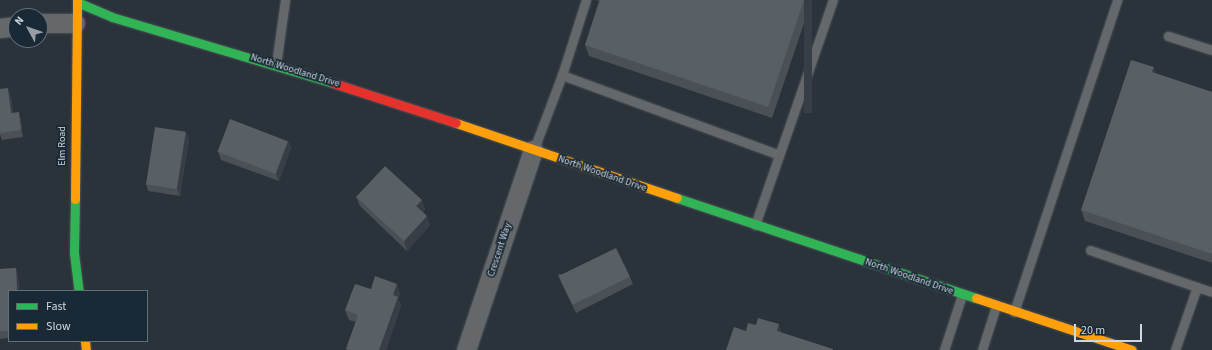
<!DOCTYPE html>
<style>
body{margin:0}
#map{position:relative;width:1212px;height:350px;overflow:hidden;background:#2a323a;font-family:"Source Sans 3",sans-serif}
div>[style]{position:absolute}
[style*='--x']{left:calc(var(--x)*1px);top:calc(var(--y)*1px);width:calc(var(--w)*1px);rotate:calc(var(--a)*1deg)}
.roads{filter:drop-shadow(0 0 1px #495056) drop-shadow(0 0 1px #495056)}
.lane>*{height:9px;margin:-4.5px;padding:0 4.5px;transform-origin:4.5px;border-radius:4.5px;background:#65686a}
.street>*{height:19px;margin:-9.5px;padding:0 9.5px;transform-origin:9.5px;border-radius:9.5px;background:#65686a}
.fast>*{height:9px;margin:-4.5px;padding:0 4.5px;transform-origin:4.5px;border-radius:4.5px;background:#30b455}
.slow>*{height:9px;margin:-4.5px;padding:0 4.5px;transform-origin:4.5px;border-radius:4.5px;background:#ff9f0a}
.jam>*{height:9px;margin:-4.5px;padding:0 4.5px;transform-origin:4.5px;border-radius:4.5px;background:#e5322d}
.wall>*{inset:0;background:#4a5056}
.shaded-wall>*{inset:0;background:#373e45;transform-origin:0 0}
.building>*{inset:0;background:#585f65;transform-origin:0 0}
span{translate:-50% -50%;white-space:nowrap;text-align:center;line-height:1.15;-webkit-text-stroke:3.5px #1a2936;paint-order:stroke}
.street-label{font-size:10px;color:#ced7e0}
.legend{position:absolute;left:8px;top:290px;width:140px;height:52px;box-sizing:border-box;background:#1a2936;border:1px solid #626f7a;margin:0;padding:5px 7px;list-style:none;font-size:12px;color:#ced7e0}
.legend li{display:flex;align-items:center;gap:8px;height:20px}
.legend b{width:20px;border:1px solid #626f7a}
.north{position:absolute;left:8px;top:8px;width:40px;height:40px;box-sizing:border-box;background:#1a2936;border:1px solid #626f7a;border-radius:50%;rotate:310deg;font-size:11px;font-weight:700;line-height:16px;text-align:center;color:#ced7e0}
.north::after{content:'';display:block;margin:auto;width:14px;height:18px;background:#959da6;clip-path:polygon(50% 0,100% 100%,50% 72%,0 100%)}
.scale{position:absolute;left:1074px;top:324px;width:68px;height:18px;box-sizing:border-box;border:2px solid #ced7e0;border-top:0;padding-left:5px;font-size:12px;line-height:14px;white-space:nowrap;color:#ced7e0;-webkit-text-stroke:3px #1a2936;paint-order:stroke}
</style>
<div id="map">
<div class="roads">
<div class="lane">
<div style="--x:1168;--y:36;--w:46;--a:17.7"></div>
<div style="--x:276;--y:65;--w:66;--a:-82.1"></div>
<div style="--x:562;--y:75;--w:79;--a:-72.3"></div>
<div style="--x:534;--y:149;--w:79;--a:-69.3"></div>
<div style="--x:562;--y:75;--w:231;--a:20.2"></div>
<div style="--x:755;--y:225;--w:238;--a:-70.9"></div>
<div style="--x:1090;--y:250;--w:113;--a:19.1"></div>
<div style="--x:1014;--y:312;--w:329;--a:-71.7"></div>
<div style="--x:944;--y:350;--w:58;--a:-71.9"></div>
<div style="--x:982;--y:350;--w:46;--a:-72.3"></div>
<div style="--x:1175;--y:350;--w:67;--a:-70.8"></div>
<div style="--x:1197;--y:287;--w:16;--a:18"></div>
</div>
<div class="street">
<div style="--x:40;--y:23;--w:35;--a:0"></div>
<div style="--x:0;--y:28;--w:16;--a:-7"></div>
<div style="--x:466;--y:350;--w:211;--a:-71.5"></div>
</div>
<div class="fast">
<div style="--x:77;--y:2;--w:38;--a:23"></div>
<div style="--x:112;--y:17;--w:231;--a:16.6"></div>
<div style="--x:677;--y:198;--w:315;--a:18.5"></div>
<div style="--x:75;--y:199;--w:54;--a:91.1"></div>
<div style="--x:74;--y:253;--w:38;--a:83"></div>
</div>
<div class="slow">
<div style="--x:456;--y:123;--w:233;--a:18.7"></div>
<div style="--x:75;--y:199;--w:199;--a:-89.4"></div>
<div style="--x:976;--y:298;--w:164;--a:18.4"></div>
<div style="--x:85;--y:341;--w:9;--a:84"></div>
</div>
<div class="jam">
<div style="--x:333;--y:83;--w:129;--a:18"></div>
</div>
</div>
<div class="wall">
<div style="clip-path:polygon(595px 0,812px 0,772px 118px,589px 56px,585px 45px,599px 1px)"></div>
<div style="clip-path:polygon(1156px 74px,1212px 92px,1212px 263px,1085px 221px,1081px 210px)"></div>
<div style="clip-path:polygon(11px 96px,13px 113px,21px 120px,23px 137px,2px 140px,0 134px,0 133px)"></div>
<div style="clip-path:polygon(186px 132px,189px 139px,180px 196px,148px 191px,146px 184px)"></div>
<div style="clip-path:polygon(288px 141px,291px 148px,279px 181px,221px 160px,218px 152px)"></div>
<div style="clip-path:polygon(356px 197px,422px 200px,425px 210px,423px 212px,430px 225px,407px 251px,360px 206px)"></div>
<div style="clip-path:polygon(16px 268px,18px 276px,19px 291px,9px 291px,9px 338px,0 339px,0 269px)"></div>
<div style="clip-path:polygon(558px 274px,630px 277px,633px 284px,576px 313px,561px 282px)"></div>
<div style="clip-path:polygon(371px 289px,400px 293px,398px 299px,401px 306px,386px 350px,347px 350px,346px 349px,356px 322px,349px 320px,345px 310px)"></div>
</div>
<div class="shaded-wall">
<div style="left:804px;top:0;width:8px;height:113px"></div>
<div style="clip-path:polygon(1154px 67px,1158px 78px,1152px 72px)"></div>
<div style="clip-path:polygon(8px 88px,11px 96px,14px 121px,11px 113px)"></div>
<div style="clip-path:polygon(19px 112px,21px 120px,23px 137px,21px 130px)"></div>
<div style="clip-path:polygon(186px 132px,189px 139px,180px 196px,177px 189px)"></div>
<div style="clip-path:polygon(288px 141px,291px 148px,279px 181px,276px 174px)"></div>
<div style="clip-path:polygon(422px 200px,425px 210px,420px 216px,416px 206px)"></div>
<div style="clip-path:polygon(427px 216px,430px 225px,407px 251px,404px 241px)"></div>
<div style="clip-path:polygon(16px 268px,18px 276px,19px 291px,17px 291px)"></div>
<div style="clip-path:polygon(397px 284px,400px 293px,398px 299px,401px 306px,386px 350px,379px 350px,393px 295px)"></div>
<div style="clip-path:polygon(779px 324px,782px 334px,777px 331px)"></div>
</div>
<div class="building">
<div style="clip-path:polygon(600px 0,804px 0,768px 107px,585px 45px)"></div>
<div style="clip-path:polygon(1131px 60px,1154px 67px,1152px 72px,1212px 92px,1212px 254px,1081px 210px)"></div>
<div style="clip-path:polygon(8px 88px,11px 113px,19px 112px,21px 130px,0 133px,0 89px)"></div>
<div style="left:230px;top:119px;width:62px;height:35px;rotate:21deg"></div>
<div style="left:155px;top:127px;width:31px;height:58px;rotate:9deg"></div>
<div style="clip-path:polygon(385px 166px,422px 200px,416px 206px,427px 216px,404px 241px,356px 197px)"></div>
<div style="left:616px;top:248px;width:32px;height:64px;rotate:64deg"></div>
<div style="clip-path:polygon(16px 268px,17px 291px,9px 291px,9px 331px,0 331px,0 269px)"></div>
<div style="clip-path:polygon(375px 276px,397px 284px,393px 295px,398px 297px,379px 350px,351px 350px,346px 349px,358px 315px,345px 310px,355px 284px,371px 289px)"></div>
<div style="clip-path:polygon(758px 318px,779px 324px,777px 331px,833px 349px,833px 350px,726px 350px,734px 327px,746px 331px,748px 323px,756px 325px)"></div>
</div>
<div class="street-label">
<span style="left:295px;top:71px;rotate:17deg">North Woodland Drive</span>
<span style="left:63px;top:146px;rotate:-90deg">Elm Road</span>
<span style="left:602px;top:174px;rotate:19deg">North Woodland Drive</span>
<span style="left:500px;top:250px;rotate:-72deg">Crescent Way</span>
<span style="left:909px;top:277px;rotate:19deg">North Woodland Drive</span>
</div>
<ul class="legend">
<li><b style="height:5px;background:#30b455"></b>Fast</li>
<li><b style="height:5px;background:#ff9f0a"></b>Slow</li>
</ul>
<div class="north">N</div>
<div class="scale">20 m</div>
</div>
